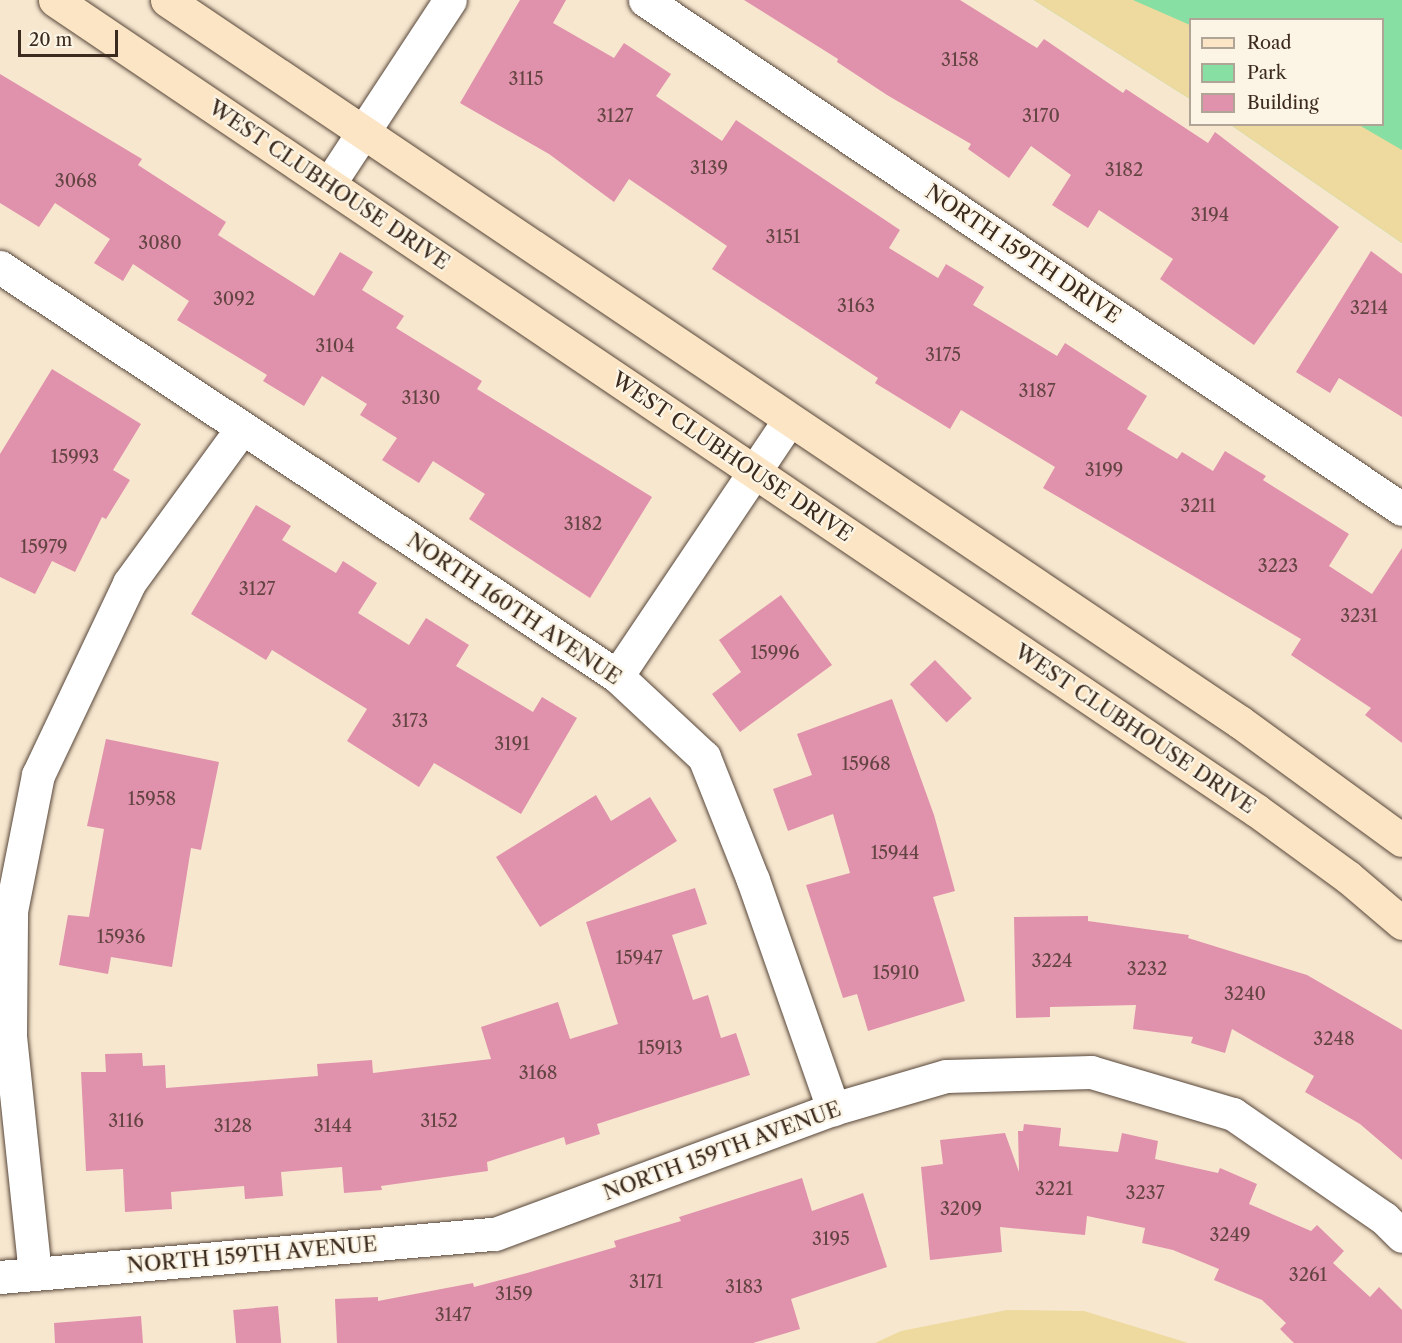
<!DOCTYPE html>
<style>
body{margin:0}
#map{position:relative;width:1402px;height:1343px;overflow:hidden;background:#f7e7cf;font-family:"Libre Caslon Text",serif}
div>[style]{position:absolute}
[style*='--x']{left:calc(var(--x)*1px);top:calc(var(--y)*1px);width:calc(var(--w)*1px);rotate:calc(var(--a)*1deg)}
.green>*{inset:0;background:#87dfa3}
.sand>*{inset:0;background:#eeda9e}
.building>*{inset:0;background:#e092ac;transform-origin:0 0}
.roads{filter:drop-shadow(0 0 2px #574639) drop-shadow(0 0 2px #574639)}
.street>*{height:33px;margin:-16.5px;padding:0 16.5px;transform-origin:16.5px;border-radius:16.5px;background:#fff}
.secondary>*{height:33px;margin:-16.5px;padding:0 16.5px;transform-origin:16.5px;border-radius:16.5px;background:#fce5c4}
span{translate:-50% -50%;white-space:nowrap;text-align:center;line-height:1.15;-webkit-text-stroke:4.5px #fcf5e5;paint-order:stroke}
.number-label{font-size:18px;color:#644442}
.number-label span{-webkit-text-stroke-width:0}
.street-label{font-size:21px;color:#3b2a1e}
.legend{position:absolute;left:1189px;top:18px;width:195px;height:108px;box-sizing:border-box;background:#fcf5e5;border:2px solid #afa495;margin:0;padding:8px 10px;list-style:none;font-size:18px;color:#3b2a1e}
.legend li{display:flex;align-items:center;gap:12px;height:30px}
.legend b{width:30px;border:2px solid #afa495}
.scale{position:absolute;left:18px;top:30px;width:100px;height:27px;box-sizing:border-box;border:3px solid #3b2a1e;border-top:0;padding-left:8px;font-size:18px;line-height:21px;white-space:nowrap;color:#3b2a1e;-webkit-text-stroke:4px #fcf5e5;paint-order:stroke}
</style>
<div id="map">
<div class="green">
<div style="clip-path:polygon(1034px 0,1402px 0,1402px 243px,1231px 125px,1382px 124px,1382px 20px,1190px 20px,1190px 99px)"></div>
</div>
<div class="sand">
<div style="clip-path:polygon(1034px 0,1133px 0,1190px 25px,1190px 99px)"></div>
<div style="clip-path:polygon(1231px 125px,1359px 125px,1402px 150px,1402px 243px)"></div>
<div style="clip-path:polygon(1007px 1310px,1084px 1311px,1188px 1343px,875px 1343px,901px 1331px)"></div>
</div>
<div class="building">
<div style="clip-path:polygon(520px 0,566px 0,553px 23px,614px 58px,624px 43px,671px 74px,656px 96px,722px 141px,736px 120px,900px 230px,889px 248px,938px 278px,946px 264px,984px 287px,973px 305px,1057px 356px,1065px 343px,1147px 396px,1127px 429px,1177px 459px,1182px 452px,1213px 471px,1225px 451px,1266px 476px,1263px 480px,1349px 534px,1329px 566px,1372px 594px,1402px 548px,1402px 743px,1365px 715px,1371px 708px,1291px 655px,1301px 639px,1043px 488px,1055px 467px,961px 410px,950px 429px,875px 383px,878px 378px,712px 269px,727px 246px,629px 179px,614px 202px,549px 154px,460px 103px)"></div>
<div style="clip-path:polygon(744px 0,960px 0,1037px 48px,1044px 39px,1123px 93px,1126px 89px,1208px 143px,1215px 132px,1339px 227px,1254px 345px,1160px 279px,1173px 259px,1099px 210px,1088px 228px,1052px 205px,1071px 175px,1031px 146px,1009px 178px,968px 149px,971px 144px,887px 95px,837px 62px,838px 59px)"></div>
<div style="clip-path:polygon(0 74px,142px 159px,138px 165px,226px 222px,218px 235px,314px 296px,340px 252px,373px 272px,362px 290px,404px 316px,396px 328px,482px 381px,477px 389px,652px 497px,590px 598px,469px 519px,485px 494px,433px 461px,419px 483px,382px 460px,397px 438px,360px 415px,367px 404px,322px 376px,304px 406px,263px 381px,267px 375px,177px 320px,189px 301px,133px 264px,123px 281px,94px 263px,110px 239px,55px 203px,39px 227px,0 203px)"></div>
<div style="clip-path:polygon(1371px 251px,1402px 274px,1402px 417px,1339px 378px,1330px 393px,1296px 372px)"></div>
<div style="clip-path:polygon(52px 369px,141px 424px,113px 470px,130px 480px,106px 519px,102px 517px,75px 572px,52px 561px,35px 594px,0 577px,0 454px)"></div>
<div style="clip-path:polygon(256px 505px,291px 526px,282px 540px,336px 573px,343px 561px,377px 583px,358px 613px,409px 645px,426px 618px,469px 645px,456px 666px,533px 712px,542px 697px,577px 718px,521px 814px,434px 763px,419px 787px,347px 741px,367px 709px,272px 650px,266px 660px,191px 614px)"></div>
<div style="clip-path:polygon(781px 595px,832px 665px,740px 732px,712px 694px,741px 672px,719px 640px)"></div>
<div style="left:935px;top:660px;width:53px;height:35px;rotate:46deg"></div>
<div style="clip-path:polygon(892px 699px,934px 815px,955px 891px,933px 897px,965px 1001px,868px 1031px,857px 994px,843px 998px,806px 885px,850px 873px,833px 814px,788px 831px,773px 789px,812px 775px,797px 734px)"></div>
<div style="clip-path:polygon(106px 739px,219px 762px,201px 850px,191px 848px,172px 967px,111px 957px,108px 974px,59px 965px,68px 915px,89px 917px,104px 829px,87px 826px)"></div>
<div style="clip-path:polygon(596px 795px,611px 821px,650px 797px,677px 841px,540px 927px,496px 857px)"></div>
<div style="clip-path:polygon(695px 888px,707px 924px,672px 935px,693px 1000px,708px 995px,721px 1038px,736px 1033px,750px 1075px,597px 1124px,600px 1134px,566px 1145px,564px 1137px,487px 1162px,488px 1171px,381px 1186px,382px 1190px,344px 1193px,342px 1167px,281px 1172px,283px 1196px,245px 1199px,244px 1186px,171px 1192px,172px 1209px,125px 1212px,123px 1169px,86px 1171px,81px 1072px,106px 1072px,105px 1054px,142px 1053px,143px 1066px,165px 1065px,166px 1088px,318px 1076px,317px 1064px,372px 1060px,373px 1073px,491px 1059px,481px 1027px,558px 1002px,570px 1039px,618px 1024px,586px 922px)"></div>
<div style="clip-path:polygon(1088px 916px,1088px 921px,1189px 935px,1188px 938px,1307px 975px,1402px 1030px,1402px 1160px,1360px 1124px,1305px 1092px,1314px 1076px,1232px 1029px,1225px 1053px,1191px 1043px,1193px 1037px,1133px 1029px,1136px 1005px,1050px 1007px,1050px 1017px,1016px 1018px,1014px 917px)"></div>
<div style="clip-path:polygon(1024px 1124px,1061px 1128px,1059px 1146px,1118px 1152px,1122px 1133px,1158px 1141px,1155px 1159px,1218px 1173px,1220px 1168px,1257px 1184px,1249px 1204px,1311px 1231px,1317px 1225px,1344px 1251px,1333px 1263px,1370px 1297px,1379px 1287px,1402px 1310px,1402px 1343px,1294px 1343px,1280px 1329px,1286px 1323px,1262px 1300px,1214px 1280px,1219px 1269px,1173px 1250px,1142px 1243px,1145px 1228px,1087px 1216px,1085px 1235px,1000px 1227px,1002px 1252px,930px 1260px,921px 1167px,943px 1164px,940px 1140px,1005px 1133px,1019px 1172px,1018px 1131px,1023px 1131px)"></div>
<div style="clip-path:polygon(802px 1178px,812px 1211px,863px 1193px,887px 1267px,791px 1299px,800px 1329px,753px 1343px,337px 1343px,335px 1299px,378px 1297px,378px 1301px,473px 1283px,474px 1287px,527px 1273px,616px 1247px,614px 1241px,681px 1221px,679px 1217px)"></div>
<div style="left:278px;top:1306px;width:37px;height:45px;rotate:85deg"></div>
<div style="clip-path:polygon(141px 1316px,143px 1343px,55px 1343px,54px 1323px)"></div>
</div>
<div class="roads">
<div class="street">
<div style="--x:645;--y:0;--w:912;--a:33.92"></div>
<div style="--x:329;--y:184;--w:220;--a:-56.7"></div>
<div style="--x:0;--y:267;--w:740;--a:33.54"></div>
<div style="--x:617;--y:676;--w:119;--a:43"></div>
<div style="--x:704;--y:757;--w:132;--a:68.3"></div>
<div style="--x:753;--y:880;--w:243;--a:70.7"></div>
<div style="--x:617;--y:676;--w:308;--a:-56.1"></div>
<div style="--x:35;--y:1274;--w:239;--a:-96"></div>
<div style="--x:10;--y:1036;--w:125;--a:-89.5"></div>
<div style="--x:11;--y:911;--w:139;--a:-78.8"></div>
<div style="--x:38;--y:775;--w:212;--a:-64.6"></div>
<div style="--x:129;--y:583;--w:192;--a:-53.9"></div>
<div style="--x:0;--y:1277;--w:497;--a:-5"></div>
<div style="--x:495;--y:1234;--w:360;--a:-20.3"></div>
<div style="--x:833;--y:1109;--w:118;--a:-16.3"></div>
<div style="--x:946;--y:1076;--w:145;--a:-1.6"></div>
<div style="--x:1091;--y:1072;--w:148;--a:16.5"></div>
<div style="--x:1233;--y:1114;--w:183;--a:34.6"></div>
<div style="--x:1384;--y:1218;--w:25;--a:45"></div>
</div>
<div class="secondary">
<div style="--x:55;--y:0;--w:1449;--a:34"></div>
<div style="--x:1256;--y:810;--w:114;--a:36.1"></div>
<div style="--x:1348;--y:877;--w:71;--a:40.4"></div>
<div style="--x:167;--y:0;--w:1293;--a:33.94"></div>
<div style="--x:1240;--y:722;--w:200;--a:36.1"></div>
</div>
</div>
<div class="number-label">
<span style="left:960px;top:60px">3158</span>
<span style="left:526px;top:79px">3115</span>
<span style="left:615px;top:116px">3127</span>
<span style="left:1041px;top:116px">3170</span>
<span style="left:709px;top:168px">3139</span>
<span style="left:1124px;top:170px">3182</span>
<span style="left:76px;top:181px">3068</span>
<span style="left:1210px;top:215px">3194</span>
<span style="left:783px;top:237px">3151</span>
<span style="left:160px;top:243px">3080</span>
<span style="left:234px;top:299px">3092</span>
<span style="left:856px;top:306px">3163</span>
<span style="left:1369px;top:308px">3214</span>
<span style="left:335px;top:346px">3104</span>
<span style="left:943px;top:355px">3175</span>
<span style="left:1037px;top:391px">3187</span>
<span style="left:421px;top:398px">3130</span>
<span style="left:75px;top:457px">15993</span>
<span style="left:1104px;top:470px">3199</span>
<span style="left:1198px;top:506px">3211</span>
<span style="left:583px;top:524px">3182</span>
<span style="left:44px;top:547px">15979</span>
<span style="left:1278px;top:566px">3223</span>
<span style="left:257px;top:589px">3127</span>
<span style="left:1359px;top:616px">3231</span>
<span style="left:775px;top:653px">15996</span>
<span style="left:410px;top:721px">3173</span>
<span style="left:512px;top:744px">3191</span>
<span style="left:866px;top:764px">15968</span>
<span style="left:152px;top:799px">15958</span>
<span style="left:895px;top:853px">15944</span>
<span style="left:121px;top:937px">15936</span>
<span style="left:639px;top:958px">15947</span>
<span style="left:1052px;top:961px">3224</span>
<span style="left:1147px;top:969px">3232</span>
<span style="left:896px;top:973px">15910</span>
<span style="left:1245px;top:994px">3240</span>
<span style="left:1334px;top:1039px">3248</span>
<span style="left:660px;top:1048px">15913</span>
<span style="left:538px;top:1073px">3168</span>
<span style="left:126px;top:1121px">3116</span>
<span style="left:439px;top:1121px">3152</span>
<span style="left:233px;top:1126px">3128</span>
<span style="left:333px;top:1126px">3144</span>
<span style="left:1054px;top:1189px">3221</span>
<span style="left:1145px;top:1193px">3237</span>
<span style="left:961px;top:1209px">3209</span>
<span style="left:1230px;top:1235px">3249</span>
<span style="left:831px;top:1239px">3195</span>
<span style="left:1308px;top:1275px">3261</span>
<span style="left:646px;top:1282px">3171</span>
<span style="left:744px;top:1287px">3183</span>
<span style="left:514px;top:1294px">3159</span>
<span style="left:453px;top:1315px">3147</span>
</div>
<div class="street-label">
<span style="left:329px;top:185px;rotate:34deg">WEST CLUBHOUSE DRIVE</span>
<span style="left:1023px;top:254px;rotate:34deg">NORTH 159TH DRIVE</span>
<span style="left:732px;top:457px;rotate:34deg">WEST CLUBHOUSE DRIVE</span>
<span style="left:514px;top:609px;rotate:34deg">NORTH 160TH AVENUE</span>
<span style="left:1135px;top:729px;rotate:34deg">WEST CLUBHOUSE DRIVE</span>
<span style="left:722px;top:1151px;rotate:-20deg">NORTH 159TH AVENUE</span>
<span style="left:252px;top:1255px;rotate:-5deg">NORTH 159TH AVENUE</span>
</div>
<ul class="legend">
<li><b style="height:8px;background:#fce5c4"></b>Road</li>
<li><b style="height:16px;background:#87dfa3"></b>Park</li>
<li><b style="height:16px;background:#e092ac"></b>Building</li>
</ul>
<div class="scale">20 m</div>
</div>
